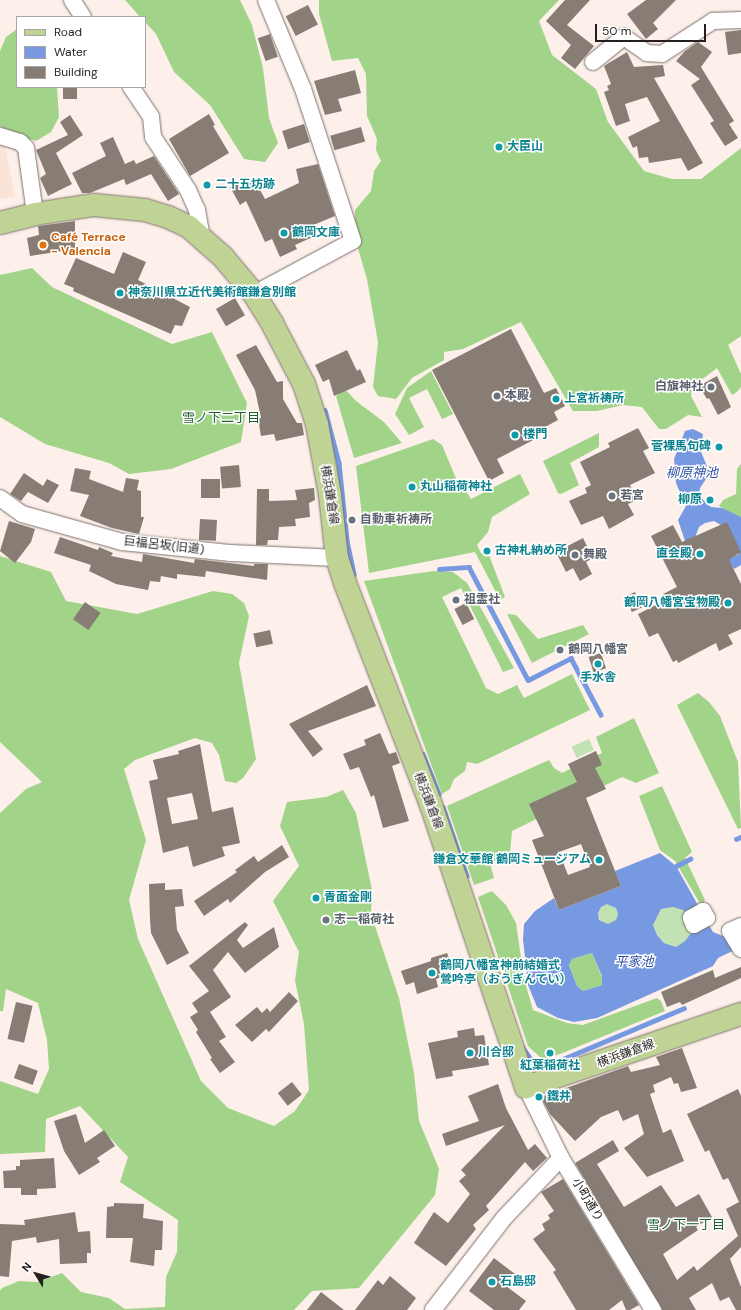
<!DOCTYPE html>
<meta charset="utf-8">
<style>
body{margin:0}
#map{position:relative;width:741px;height:1310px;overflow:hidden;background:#fdefe9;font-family:"DM Sans","Noto Sans JP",sans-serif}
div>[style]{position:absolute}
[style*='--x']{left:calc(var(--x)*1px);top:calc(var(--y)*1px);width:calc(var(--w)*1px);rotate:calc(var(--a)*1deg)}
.commercial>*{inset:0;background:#fae3d7}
.green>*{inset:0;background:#c1e2b2;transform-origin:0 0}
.round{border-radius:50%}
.forest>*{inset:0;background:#a1d489}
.water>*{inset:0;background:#7799e2}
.stream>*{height:4.5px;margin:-2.25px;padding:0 2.25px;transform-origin:2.25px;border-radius:2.25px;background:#7799e2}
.building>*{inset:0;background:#877d75;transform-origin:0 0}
.roads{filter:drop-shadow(0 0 1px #7d706c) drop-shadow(0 0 1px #7d706c)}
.street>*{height:16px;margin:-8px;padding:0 8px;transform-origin:8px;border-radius:8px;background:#fff}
.primary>*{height:22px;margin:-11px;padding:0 11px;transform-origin:11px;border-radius:11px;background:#bfd395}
.dots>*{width:11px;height:11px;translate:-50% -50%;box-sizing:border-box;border:2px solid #fff;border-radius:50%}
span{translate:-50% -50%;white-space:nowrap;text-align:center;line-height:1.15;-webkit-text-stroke:3px #fff;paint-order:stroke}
.culture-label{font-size:12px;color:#0d838f;font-weight:700}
.left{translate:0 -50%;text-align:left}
.right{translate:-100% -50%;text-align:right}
.food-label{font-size:12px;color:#c56008;font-weight:700}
.worship-label{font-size:12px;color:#5b616d;font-weight:700}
.street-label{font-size:12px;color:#241f1d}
.neighbourhood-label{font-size:13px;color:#215f2f}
.water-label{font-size:13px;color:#2b4da4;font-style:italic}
.legend{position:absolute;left:16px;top:16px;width:130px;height:72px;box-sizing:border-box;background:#fff;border:1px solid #a7a5a5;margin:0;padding:5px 7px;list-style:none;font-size:12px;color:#241f1d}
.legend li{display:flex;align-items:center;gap:8px;height:20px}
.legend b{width:20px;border:1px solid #a7a5a5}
.north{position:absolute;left:16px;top:1254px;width:40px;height:40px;-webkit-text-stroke:3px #fff;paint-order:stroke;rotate:307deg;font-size:11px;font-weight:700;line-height:16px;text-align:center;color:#241f1d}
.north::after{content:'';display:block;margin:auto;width:14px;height:18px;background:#241f1d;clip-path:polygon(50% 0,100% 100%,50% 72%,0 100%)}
.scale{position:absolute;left:595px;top:24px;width:111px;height:18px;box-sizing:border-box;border:2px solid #241f1d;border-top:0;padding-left:5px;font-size:12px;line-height:14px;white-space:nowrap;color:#241f1d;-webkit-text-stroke:3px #fff;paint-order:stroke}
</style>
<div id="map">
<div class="commercial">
<div style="clip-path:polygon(4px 142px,15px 196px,0 199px,0 143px)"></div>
</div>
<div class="green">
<div style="left:589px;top:739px;width:12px;height:19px;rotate:66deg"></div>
<div class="round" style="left:598px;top:904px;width:20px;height:20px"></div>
<div style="clip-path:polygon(673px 907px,683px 910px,697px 925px,685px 941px,676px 947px,664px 943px,657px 935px,653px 924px,661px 909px)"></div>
</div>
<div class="forest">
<div style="clip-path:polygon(125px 0,240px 0,252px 25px,263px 68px,269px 118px,278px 143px,265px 162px,244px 159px,210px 105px,174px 72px,156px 34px,145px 22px,145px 17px,140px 17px)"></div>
<div style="clip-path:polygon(319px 0,559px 0,539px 21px,552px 55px,596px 89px,608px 122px,644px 171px,672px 179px,701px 179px,741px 148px,741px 336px,728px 345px,741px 374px,741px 387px,737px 392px,732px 395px,717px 368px,692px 387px,691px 396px,702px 417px,688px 415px,666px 429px,659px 429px,642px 407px,623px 405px,597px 411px,573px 411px,521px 322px,463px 349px,444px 352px,444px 360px,412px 378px,396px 399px,378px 396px,373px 387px,378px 342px,367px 279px,354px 235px,355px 210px,371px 191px,374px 171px,381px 161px,376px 150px,377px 139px,367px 116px,366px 74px,358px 58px,332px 61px,319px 14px)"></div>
<div style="clip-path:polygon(17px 29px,17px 87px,57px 87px,59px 117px,51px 132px,36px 141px,9px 133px,0 126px,0 51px,6px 37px)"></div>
<div style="clip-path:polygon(32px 268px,52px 287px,172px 344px,212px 332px,247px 403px,241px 442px,171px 469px,129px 474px,109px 463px,45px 444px,0 417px,0 275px)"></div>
<div style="clip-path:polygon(431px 371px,453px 414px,442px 419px,427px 389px,409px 398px,424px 427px,409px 435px,395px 414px,407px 388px)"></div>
<div style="clip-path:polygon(345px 389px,356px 401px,384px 422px,402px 443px,354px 458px,336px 396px)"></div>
<div style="clip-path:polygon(599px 433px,599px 447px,570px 463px,579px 485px,561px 494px,558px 493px,543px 461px)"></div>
<div style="clip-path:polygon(433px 439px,442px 445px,460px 488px,464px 488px,471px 499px,520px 474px,530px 494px,492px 517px,488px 532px,477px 545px,481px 553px,489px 555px,505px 597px,500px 600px,475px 552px,369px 573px,356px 466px)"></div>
<div style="clip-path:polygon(741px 464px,741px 519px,719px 506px,723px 500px,736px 494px,737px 469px)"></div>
<div style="clip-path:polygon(0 556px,51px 572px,66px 601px,137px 614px,213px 591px,232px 594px,244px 603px,249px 616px,239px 663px,256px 759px,243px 778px,236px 783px,225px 781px,219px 755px,212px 743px,195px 738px,135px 760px,124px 769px,146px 840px,129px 900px,138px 939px,201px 1081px,228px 1108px,274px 1126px,295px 1111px,309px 1090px,304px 1024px,295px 980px,299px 952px,273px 901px,299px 866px,280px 826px,287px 802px,326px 797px,343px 790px,356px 813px,372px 890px,371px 914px,399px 998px,414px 1073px,419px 1121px,439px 1169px,435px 1195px,359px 1288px,312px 1291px,294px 1310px,0 1310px,0 1291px,2px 1288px,19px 1281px,37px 1282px,62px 1273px,81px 1292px,109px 1298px,125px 1309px,165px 1307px,166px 1277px,177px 1252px,178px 1220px,120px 1182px,128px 1157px,80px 1106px,46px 1119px,45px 1152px,0 1154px,0 1081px,38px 1094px,49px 1069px,47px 1040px,38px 1003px,6px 989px,3px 1011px,0 1011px,0 813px,26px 789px,42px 782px,0 742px)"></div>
<div style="clip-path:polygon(434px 571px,453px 572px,467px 583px,514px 668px,503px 672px,461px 588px,442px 597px,486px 688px,498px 694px,517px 685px,524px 698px,572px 674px,590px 710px,477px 764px,467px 762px,465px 771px,454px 779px,450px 789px,442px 794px,364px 581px)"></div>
<div style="clip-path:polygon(507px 614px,516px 615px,538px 639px,583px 625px,589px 634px,532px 663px)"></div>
<div style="clip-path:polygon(698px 693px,709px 702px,720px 716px,738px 762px,741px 828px,738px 829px,677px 705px)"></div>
<div style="clip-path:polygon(634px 718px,659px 773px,636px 783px,622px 777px,512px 831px,510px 853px,490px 863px,494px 878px,474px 885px,447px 806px,549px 760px,554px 768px,562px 773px,602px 753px,596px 737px)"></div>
<div style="clip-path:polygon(662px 786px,692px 852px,685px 858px,705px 900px,702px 907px,675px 861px,660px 850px,639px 796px)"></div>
<div style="clip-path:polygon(492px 891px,506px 905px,516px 923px,524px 979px,533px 1010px,567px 1023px,583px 1025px,657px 998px,661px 1001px,665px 1011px,560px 1054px,542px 1059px,528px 1046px,478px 897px)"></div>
<div style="clip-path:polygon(592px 953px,602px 977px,602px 985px,583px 991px,577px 986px,569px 964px,572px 959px)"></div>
</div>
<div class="water">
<div style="clip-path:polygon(693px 429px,703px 434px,701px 452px,710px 473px,700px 488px,699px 496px,711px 507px,722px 508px,741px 517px,741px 565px,734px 569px,732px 566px,725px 571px,706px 572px,739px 554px,724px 527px,714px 521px,705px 523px,699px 527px,694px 540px,686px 544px,678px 520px,686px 506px,676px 483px,674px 459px,685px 431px)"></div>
<div style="clip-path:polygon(evenodd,660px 853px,676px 866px,713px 932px,723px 936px,741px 927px,741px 947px,718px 958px,713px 966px,597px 1018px,574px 1022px,558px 1018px,537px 1007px,528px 985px,523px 939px,524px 924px,535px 911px,554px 898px,559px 910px,621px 886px,615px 871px,660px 853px,607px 904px,616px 908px,618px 914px,616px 920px,608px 924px,599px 920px,598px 913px,601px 907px,607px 904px,660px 853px,673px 907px,683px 910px,697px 925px,685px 941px,676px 947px,664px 943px,657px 935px,653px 925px,661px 909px,673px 907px,660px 853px,592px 953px,602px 976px,602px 985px,583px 991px,577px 986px,569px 965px,572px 959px,592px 953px)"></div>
</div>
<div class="stream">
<div style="--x:325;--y:410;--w:55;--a:75.2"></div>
<div style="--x:339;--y:463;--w:78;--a:84.1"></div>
<div style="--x:347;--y:541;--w:34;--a:78"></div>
<div style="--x:439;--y:569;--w:30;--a:-4"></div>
<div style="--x:469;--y:567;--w:127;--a:62.4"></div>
<div style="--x:528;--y:680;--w:48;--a:-27.1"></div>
<div style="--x:571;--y:658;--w:64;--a:62.2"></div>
<div style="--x:423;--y:754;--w:43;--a:68.2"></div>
<div style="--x:443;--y:807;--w:73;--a:70.8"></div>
<div style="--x:736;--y:839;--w:5;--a:-22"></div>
<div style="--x:676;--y:866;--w:16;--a:-27"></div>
<div style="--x:523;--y:1048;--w:14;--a:54"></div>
<div style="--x:531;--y:1059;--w:10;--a:29"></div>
<div style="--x:540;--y:1064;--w:11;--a:0"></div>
<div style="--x:551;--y:1064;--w:144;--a:-22.8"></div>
</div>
<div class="building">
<div style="clip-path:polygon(565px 0,590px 0,567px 25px,594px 46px,575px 69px,561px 58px,571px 45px,546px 21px)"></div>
<div style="clip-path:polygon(646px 0,676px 0,653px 23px,658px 29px,646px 39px,627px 14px)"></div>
<div style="left:308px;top:5px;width:22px;height:25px;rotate:63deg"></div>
<div style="clip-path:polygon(741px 30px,741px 53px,728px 55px,725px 32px)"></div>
<div style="left:270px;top:34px;width:24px;height:13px;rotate:71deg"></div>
<div style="clip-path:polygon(698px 42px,712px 52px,701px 67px,734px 121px,729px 124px,738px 138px,725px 146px,710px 123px,714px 121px,691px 85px,700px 79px,676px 61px,685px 51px)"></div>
<div style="clip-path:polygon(627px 52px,634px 67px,663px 65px,665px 76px,654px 78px,703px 163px,688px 171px,681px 158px,649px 163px,648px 157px,639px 158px,637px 146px,633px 148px,628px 137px,660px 121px,647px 97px,625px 104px,630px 121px,616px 126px,604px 92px,609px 90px,607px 86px,611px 84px,604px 66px)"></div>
<div style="clip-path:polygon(355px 70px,361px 93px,338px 99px,342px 111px,325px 115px,314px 81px)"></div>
<div style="left:63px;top:87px;width:14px;height:12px"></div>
<div style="clip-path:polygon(209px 114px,215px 125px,213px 126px,229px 153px,190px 176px,169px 139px)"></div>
<div style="clip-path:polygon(70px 115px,83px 135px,56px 153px,72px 184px,48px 196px,40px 178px,46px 174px,36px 150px,68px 135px,60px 122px)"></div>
<div style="left:304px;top:124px;width:19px;height:23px;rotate:72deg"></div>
<div style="left:361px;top:127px;width:15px;height:32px;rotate:74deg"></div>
<div style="clip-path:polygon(113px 137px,125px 164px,134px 160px,136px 164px,154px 156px,179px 194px,168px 201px,151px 174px,126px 185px,124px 179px,90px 193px,82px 193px,72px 173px,106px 156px,100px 143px)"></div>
<div style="clip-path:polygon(318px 164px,335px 216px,311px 226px,315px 236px,295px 245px,297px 249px,280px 257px,272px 239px,265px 242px,246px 201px,240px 205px,230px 187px,254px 179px,265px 199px,299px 183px,296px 169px)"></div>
<div style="clip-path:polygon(75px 221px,75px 249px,30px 256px,27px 238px,39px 235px,38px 226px)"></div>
<div style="clip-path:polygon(123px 252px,146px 262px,138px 280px,190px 307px,182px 326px,175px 325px,171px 334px,73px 291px,74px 288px,64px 284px,76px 258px,114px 274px)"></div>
<div style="left:235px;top:298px;width:20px;height:22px;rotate:60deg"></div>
<div style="clip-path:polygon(511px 329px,544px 393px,556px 388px,565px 406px,554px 412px,558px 420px,534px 433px,537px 438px,497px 459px,504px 473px,489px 481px,432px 370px)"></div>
<div style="clip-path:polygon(256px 345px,277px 382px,283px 381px,283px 399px,297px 423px,302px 423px,304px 435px,276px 441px,274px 434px,261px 436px,258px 418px,261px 418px,255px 390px,236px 355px)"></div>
<div style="clip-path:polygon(347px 350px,357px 371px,360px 369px,366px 382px,334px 396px,329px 379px,323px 382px,315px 365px)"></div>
<div style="clip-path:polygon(717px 376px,731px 407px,718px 415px,709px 398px,707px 399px,699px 386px)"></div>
<div style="clip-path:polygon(638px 428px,649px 448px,643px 451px,655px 473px,630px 485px,637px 500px,628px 504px,634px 515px,609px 529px,603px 516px,581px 525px,569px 501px,587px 493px,585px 488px,591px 485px,580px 462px,610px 447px,608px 443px)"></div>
<div style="left:239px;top:465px;width:22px;height:19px;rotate:85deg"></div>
<div style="clip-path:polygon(75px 468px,91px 471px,89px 479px,123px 492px,126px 478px,139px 480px,137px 490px,141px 491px,141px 517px,144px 517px,139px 534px,112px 528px,80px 516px,89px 495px,70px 491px)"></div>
<div style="clip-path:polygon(24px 473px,43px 486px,47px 479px,59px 485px,48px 503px,28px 492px,21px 501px,10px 494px)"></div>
<div style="left:220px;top:479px;width:19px;height:19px;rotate:90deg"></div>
<div style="clip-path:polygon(314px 488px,315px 500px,309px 503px,310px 517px,295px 519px,296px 526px,279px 527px,278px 540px,268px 540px,267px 545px,256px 545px,257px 489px,269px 489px,269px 501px,297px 500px,295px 490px)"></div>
<div style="left:200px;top:519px;width:17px;height:21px;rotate:3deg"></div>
<div style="clip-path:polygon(9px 521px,35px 529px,31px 542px,15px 563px,0 551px)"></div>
<div style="clip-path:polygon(727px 522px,741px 552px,729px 560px,741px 584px,741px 629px,728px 635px,733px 644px,719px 651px,716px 643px,678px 663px,677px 660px,673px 662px,658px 633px,649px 637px,638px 614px,666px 600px,663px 594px,677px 587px,651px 536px,673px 525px,682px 542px)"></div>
<div style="clip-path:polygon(60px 537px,98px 550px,99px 547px,113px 553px,111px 556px,142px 562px,143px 554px,194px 563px,195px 559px,254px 566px,254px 564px,268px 564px,267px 580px,206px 571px,205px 577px,177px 574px,177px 579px,161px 576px,160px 582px,150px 581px,148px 590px,116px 584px,89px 571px,91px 565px,54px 553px)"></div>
<div style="clip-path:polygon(583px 538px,593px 558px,586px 562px,592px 574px,580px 581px,573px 568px,566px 572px,556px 552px)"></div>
<div style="left:635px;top:592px;width:17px;height:11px;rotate:66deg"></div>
<div style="left:85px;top:602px;width:19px;height:21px;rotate:35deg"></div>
<div style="left:466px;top:603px;width:18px;height:13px;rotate:63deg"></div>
<div style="left:270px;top:630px;width:14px;height:17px;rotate:78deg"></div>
<div style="left:601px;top:653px;width:16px;height:13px;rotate:72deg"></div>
<div style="clip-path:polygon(367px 685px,376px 706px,308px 731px,323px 749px,313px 757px,289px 724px)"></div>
<div style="clip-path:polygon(380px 733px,389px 754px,396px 752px,400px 763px,392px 766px,409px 821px,383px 828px,374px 795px,371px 797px,359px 767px,350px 770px,343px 754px,366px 745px,364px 740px)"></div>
<div style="clip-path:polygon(evenodd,200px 744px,212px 812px,233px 807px,240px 843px,222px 847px,225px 856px,193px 867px,188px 846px,163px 853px,149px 781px,158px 779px,153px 760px,179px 754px,178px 751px,200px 744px,192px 793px,198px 819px,172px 824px,167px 798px,192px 793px)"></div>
<div style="clip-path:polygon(evenodd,596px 751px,602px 765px,595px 768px,606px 789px,586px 798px,621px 886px,559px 910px,532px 840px,544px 836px,529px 804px,577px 782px,568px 764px,596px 751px,581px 844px,590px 867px,568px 875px,559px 852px,581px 844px)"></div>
<div style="clip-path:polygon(282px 845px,289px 857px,265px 872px,230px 903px,228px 899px,204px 916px,194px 901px,237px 872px,235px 870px,254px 856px,258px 862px)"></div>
<div style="clip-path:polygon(165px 883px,165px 890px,182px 889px,184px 906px,175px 907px,177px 930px,189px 953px,167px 965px,151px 933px,150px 920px,149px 884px)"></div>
<div style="clip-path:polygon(245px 922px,248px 925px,237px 940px,243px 948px,274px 927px,279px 947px,245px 973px,228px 952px,213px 970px,231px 997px,210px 1012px,226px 1037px,219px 1041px,235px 1062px,220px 1073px,210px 1059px,212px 1058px,196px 1032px,198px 1030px,190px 1017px,198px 1012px,192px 1003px,209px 991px,189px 966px)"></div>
<div style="clip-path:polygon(447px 953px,451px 964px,439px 968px,442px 977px,436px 979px,438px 987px,417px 994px,414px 982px,406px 985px,401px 971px,431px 961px,431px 958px)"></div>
<div style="clip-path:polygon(741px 967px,741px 978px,682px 1005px,680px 1002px,667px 1007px,661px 992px,713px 970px,715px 978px)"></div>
<div style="clip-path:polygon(289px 992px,298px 1001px,269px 1032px,266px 1029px,252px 1042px,235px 1025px,257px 1007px,262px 1013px,267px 1008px,270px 1012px)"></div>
<div style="left:16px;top:1002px;width:17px;height:38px;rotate:13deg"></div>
<div style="clip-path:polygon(474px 1028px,475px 1036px,484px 1035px,489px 1065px,452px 1071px,453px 1076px,436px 1079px,428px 1043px,458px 1037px,457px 1031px)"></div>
<div style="clip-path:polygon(682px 1048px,697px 1088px,681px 1092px,678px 1083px,674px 1084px,671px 1077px,653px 1085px,655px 1092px,650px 1094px,663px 1133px,671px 1129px,684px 1161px,647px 1177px,624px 1148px,644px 1134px,638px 1114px,623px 1121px,618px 1110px,601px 1117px,575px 1141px,550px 1114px,541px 1097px,628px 1066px,631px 1072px,660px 1065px,656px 1057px)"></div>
<div style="left:19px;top:1064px;width:20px;height:15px;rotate:20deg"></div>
<div style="left:292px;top:1082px;width:16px;height:18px;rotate:52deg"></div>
<div style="clip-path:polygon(498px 1084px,506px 1108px,528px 1150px,535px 1144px,547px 1158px,533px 1171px,525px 1162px,486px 1206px,489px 1210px,473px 1225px,476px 1229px,446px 1266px,414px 1243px,434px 1212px,448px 1223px,470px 1194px,459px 1181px,466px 1175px,461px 1170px,505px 1125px,446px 1146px,442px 1134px,479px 1121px,468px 1096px)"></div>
<div style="clip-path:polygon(738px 1089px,741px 1096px,741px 1247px,730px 1259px,741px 1287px,741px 1310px,736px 1310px,729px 1297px,720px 1301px,712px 1283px,689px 1298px,696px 1310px,662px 1310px,575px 1163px,613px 1140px,619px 1151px,597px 1164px,624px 1207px,661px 1185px,676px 1207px,699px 1194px,712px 1217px,696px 1227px,698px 1230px,663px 1254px,677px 1280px,694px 1266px,697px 1271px,738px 1236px,726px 1209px,739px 1202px,728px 1178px,723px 1180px,709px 1150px,705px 1152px,687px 1114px)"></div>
<div style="clip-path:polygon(76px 1114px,85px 1143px,104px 1130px,115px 1146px,97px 1158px,100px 1162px,79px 1175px,64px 1151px,54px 1121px)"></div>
<div style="clip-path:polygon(54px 1158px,56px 1188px,37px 1189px,37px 1195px,21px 1195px,21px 1188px,4px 1188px,3px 1171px,16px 1170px,16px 1166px,20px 1166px,20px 1160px)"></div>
<div style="clip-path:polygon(563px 1179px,639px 1305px,630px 1310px,626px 1310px,622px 1300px,609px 1310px,576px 1310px,553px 1272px,556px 1270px,533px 1239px,545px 1230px,542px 1224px,550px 1219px,548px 1215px,554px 1211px,541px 1192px)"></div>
<div style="clip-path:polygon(114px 1203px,144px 1204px,143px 1218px,163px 1221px,162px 1250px,155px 1250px,154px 1266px,130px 1262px,133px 1238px,106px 1238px,107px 1207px,114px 1206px)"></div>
<div style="clip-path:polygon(75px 1212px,78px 1232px,90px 1231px,91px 1253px,87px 1253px,87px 1263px,60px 1264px,59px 1239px,37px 1243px,36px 1237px,12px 1241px,9px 1277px,0 1276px,0 1224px,25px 1225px,24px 1220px)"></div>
<div style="clip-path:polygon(494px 1258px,515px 1274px,506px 1286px,526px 1301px,519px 1310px,494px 1310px,469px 1291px)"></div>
<div style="clip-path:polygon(390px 1276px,416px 1298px,407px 1310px,355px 1310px,378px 1280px,383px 1285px)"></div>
<div style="clip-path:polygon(321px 1292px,344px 1310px,307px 1310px)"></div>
</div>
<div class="roads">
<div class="street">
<div style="--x:72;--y:0;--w:20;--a:57"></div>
<div style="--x:593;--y:62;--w:40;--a:-39"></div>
<div style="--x:624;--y:37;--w:28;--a:35"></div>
<div style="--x:647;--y:53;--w:15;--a:4"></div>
<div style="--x:662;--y:54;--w:61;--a:-32.9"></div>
<div style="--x:713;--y:21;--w:28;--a:-2"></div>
<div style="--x:131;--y:87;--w:36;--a:56"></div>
<div style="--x:151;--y:117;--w:20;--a:84"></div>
<div style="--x:153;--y:137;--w:64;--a:56.6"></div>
<div style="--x:188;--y:190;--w:22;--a:66"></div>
<div style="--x:197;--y:210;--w:27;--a:80"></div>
<div style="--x:0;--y:136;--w:21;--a:17"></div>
<div style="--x:20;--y:142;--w:8;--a:45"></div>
<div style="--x:26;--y:148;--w:67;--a:82.2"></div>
<div style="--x:254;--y:294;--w:112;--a:-28.2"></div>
<div style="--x:353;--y:241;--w:160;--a:-108.2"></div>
<div style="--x:303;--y:89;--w:96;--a:-112.6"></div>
<div style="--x:0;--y:498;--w:27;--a:36"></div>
<div style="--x:22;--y:514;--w:104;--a:15.6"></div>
<div style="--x:122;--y:542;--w:110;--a:5.8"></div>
<div style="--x:231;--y:553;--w:106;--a:2.7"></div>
<div style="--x:703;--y:911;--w:8;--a:60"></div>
<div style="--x:707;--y:918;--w:15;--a:152"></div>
<div style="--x:694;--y:925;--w:8;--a:-113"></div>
<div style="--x:691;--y:918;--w:14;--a:-30"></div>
<div style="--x:741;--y:926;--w:12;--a:156"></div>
<div style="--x:730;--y:931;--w:21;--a:59"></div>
<div style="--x:526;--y:1087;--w:79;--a:63.8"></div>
<div style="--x:561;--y:1158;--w:178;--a:58.8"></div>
<div style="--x:433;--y:1310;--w:116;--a:-52.3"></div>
<div style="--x:504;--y:1218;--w:83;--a:-46.5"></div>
</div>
<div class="primary">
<div style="--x:0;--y:223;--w:36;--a:-14"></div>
<div style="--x:35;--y:214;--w:60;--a:-8.7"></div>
<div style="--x:94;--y:205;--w:51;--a:5.6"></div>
<div style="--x:145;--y:210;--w:24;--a:17"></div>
<div style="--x:168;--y:217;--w:23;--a:25"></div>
<div style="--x:189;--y:227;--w:45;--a:41.4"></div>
<div style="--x:223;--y:257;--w:48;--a:50"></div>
<div style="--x:254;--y:294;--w:36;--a:58"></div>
<div style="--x:273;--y:325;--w:67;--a:62.3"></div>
<div style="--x:304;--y:384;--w:42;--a:72"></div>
<div style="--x:317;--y:424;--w:72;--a:79.6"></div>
<div style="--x:330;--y:495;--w:63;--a:83.7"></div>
<div style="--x:337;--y:558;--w:26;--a:72"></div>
<div style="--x:345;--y:583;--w:238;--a:68.8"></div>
<div style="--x:431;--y:805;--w:298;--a:71.4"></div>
<div style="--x:526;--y:1087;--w:227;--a:-18.8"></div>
</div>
</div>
<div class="dots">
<div style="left:499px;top:147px;background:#0f9aa8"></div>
<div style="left:207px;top:185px;background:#0f9aa8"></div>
<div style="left:284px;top:233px;background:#0f9aa8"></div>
<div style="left:43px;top:245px;background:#e8710a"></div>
<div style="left:120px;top:293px;background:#0f9aa8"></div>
<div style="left:711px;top:387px;background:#6b7280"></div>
<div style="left:497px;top:396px;background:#6b7280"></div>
<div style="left:556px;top:399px;background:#0f9aa8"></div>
<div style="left:515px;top:435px;background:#0f9aa8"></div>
<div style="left:719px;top:447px;background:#0f9aa8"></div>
<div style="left:412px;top:487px;background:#0f9aa8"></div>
<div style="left:612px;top:496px;background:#6b7280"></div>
<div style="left:710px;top:500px;background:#0f9aa8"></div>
<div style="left:352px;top:520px;background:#6b7280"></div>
<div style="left:487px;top:551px;background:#0f9aa8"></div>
<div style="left:700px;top:554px;background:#0f9aa8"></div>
<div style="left:575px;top:555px;background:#6b7280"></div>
<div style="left:456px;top:600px;background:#6b7280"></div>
<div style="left:728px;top:603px;background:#0f9aa8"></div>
<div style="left:560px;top:650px;background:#6b7280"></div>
<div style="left:598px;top:664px;background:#0f9aa8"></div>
<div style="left:599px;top:860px;background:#0f9aa8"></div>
<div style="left:316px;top:898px;background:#0f9aa8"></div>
<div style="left:326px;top:920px;background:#6b7280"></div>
<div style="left:432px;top:973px;background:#0f9aa8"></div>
<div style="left:470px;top:1053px;background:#0f9aa8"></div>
<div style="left:550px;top:1053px;background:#0f9aa8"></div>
<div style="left:539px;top:1097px;background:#0f9aa8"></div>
<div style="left:492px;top:1282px;background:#0f9aa8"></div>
</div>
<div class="culture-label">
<span class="left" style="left:507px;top:147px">大臣山</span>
<span class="left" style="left:215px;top:185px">二十五坊跡</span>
<span class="left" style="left:292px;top:233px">鶴岡文庫</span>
<span class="left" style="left:128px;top:293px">神奈川県立近代美術館鎌倉別館</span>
<span class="left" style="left:564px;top:399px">上宮祈祷所</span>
<span class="left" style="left:523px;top:435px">楼門</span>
<span class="right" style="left:711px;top:447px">菅裸馬句碑</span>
<span class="left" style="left:420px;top:487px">丸山稲荷神社</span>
<span class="right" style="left:702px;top:500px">柳原</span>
<span class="left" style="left:495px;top:551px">古神札納め所</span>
<span class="right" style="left:692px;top:554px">直会殿</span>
<span class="right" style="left:720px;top:603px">鶴岡八幡宮宝物殿</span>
<span style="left:598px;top:678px">手水舎</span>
<span class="right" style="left:591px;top:860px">鎌倉文華館 鶴岡ミュージアム</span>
<span class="left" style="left:324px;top:898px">青面金剛</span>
<span class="left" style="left:440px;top:973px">鶴岡八幡宮神前結婚式<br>鶯吟亭（おうぎんてい）</span>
<span class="left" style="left:478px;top:1053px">川合邸</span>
<span style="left:550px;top:1066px">紅葉稲荷社</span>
<span class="left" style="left:547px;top:1097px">鐵井</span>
<span class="left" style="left:500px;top:1282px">石島邸</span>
</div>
<div class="food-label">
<span class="left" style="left:51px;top:245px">Café Terrace<br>- Valencia</span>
</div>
<div class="worship-label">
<span class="right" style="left:703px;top:387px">白旗神社</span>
<span class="left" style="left:505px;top:396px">本殿</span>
<span class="left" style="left:620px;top:496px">若宮</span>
<span class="left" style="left:360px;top:520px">自動車祈祷所</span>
<span class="left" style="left:583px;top:555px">舞殿</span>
<span class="left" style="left:464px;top:600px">祖霊社</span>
<span class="left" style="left:568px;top:650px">鶴岡八幡宮</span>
<span class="left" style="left:334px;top:920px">志一稲荷社</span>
</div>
<div class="street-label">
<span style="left:329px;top:495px;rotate:81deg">横浜鎌倉線</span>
<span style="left:164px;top:546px;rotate:6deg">巨福呂坂(旧道)</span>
<span style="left:428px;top:801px;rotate:69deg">横浜鎌倉線</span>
<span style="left:626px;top:1054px;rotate:-20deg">横浜鎌倉線</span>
<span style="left:587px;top:1200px;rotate:59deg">小町通り</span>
</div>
<div class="neighbourhood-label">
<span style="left:221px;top:418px">雪ノ下二丁目</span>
<span style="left:686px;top:1225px">雪ノ下一丁目</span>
</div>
<div class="water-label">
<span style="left:692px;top:473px">柳原神池</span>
<span style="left:634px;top:962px">平家池</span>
</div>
<ul class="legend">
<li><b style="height:5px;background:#bfd395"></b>Road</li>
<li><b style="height:11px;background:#7799e2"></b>Water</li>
<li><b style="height:11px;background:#877d75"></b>Building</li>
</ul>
<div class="north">N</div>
<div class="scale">50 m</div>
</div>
